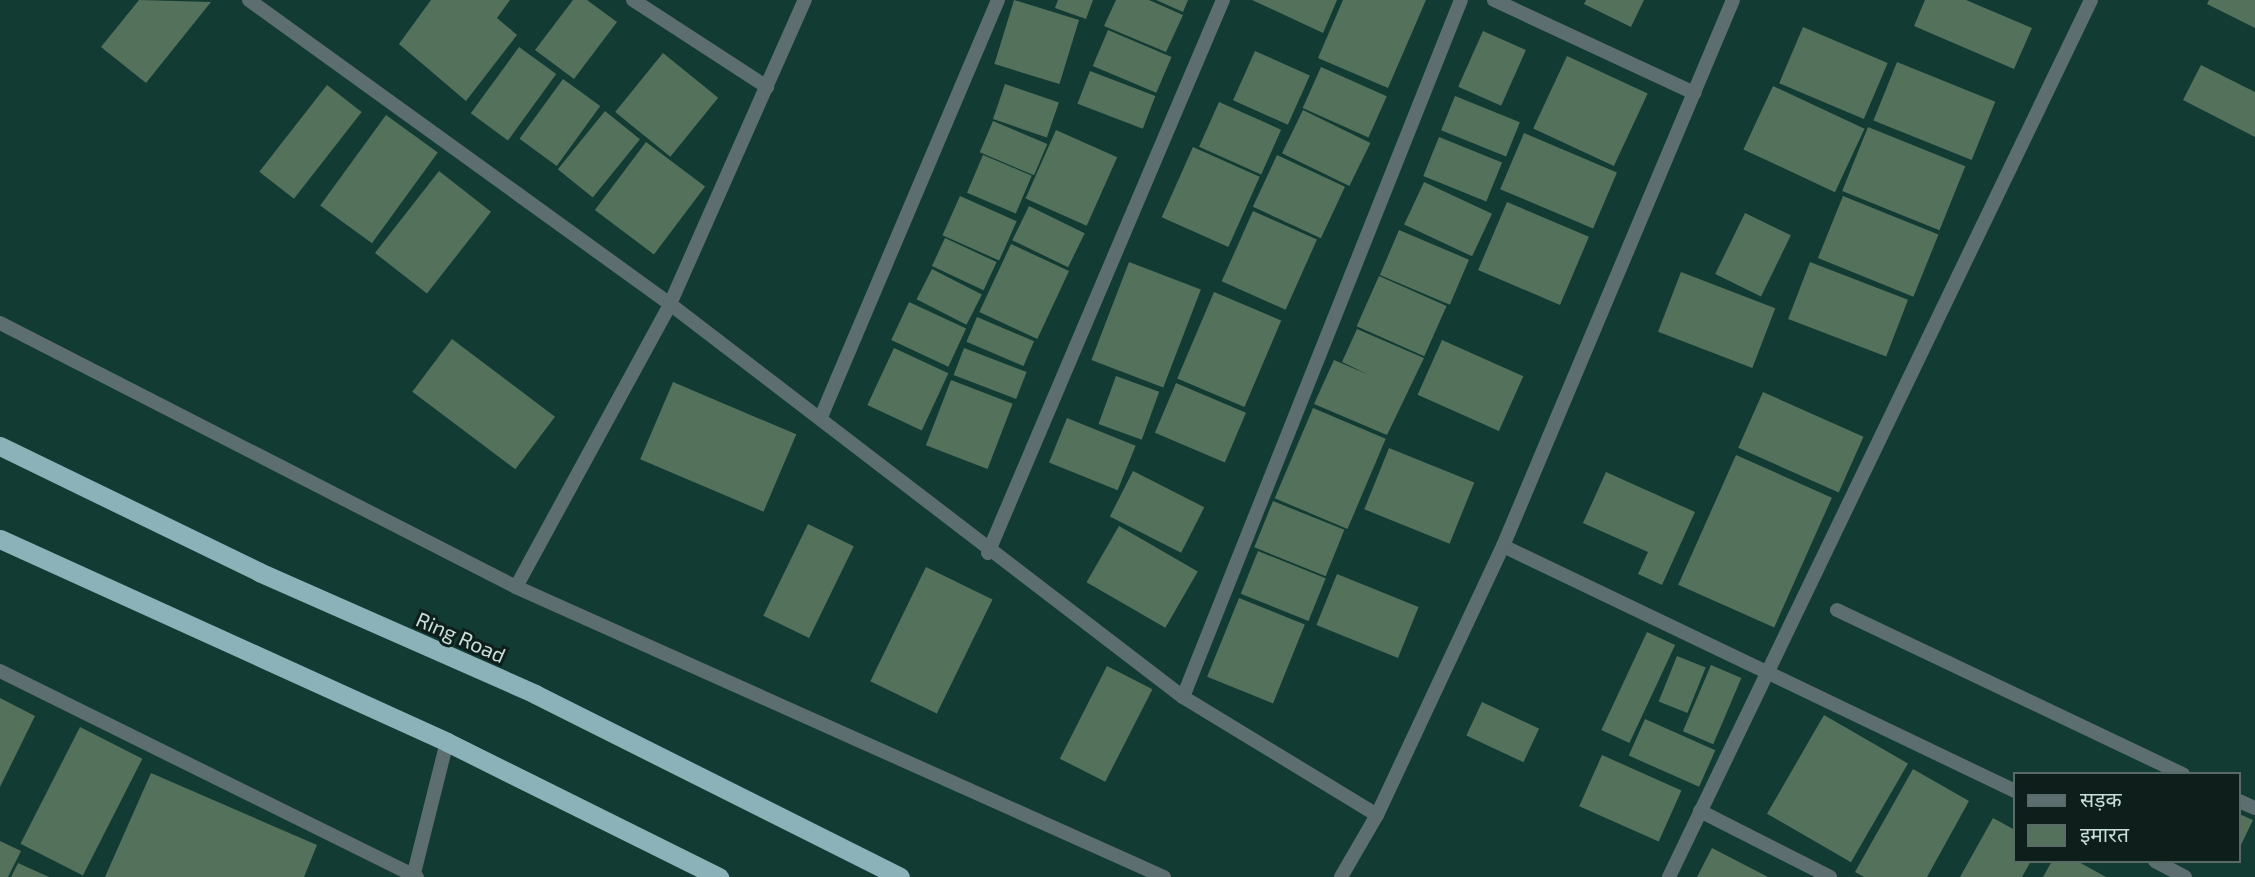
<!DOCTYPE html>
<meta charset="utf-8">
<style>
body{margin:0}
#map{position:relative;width:2255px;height:877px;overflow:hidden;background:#123b34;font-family:"Exo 2","Noto Sans Devanagari",sans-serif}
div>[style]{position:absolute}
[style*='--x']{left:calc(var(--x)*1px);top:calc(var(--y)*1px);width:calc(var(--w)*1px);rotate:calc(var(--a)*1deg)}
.building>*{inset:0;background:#54715b;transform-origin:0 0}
.service>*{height:14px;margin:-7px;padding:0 7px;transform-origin:7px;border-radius:7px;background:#5c6e70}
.minor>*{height:14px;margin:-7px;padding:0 7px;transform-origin:7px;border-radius:7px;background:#5c6e70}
.tertiary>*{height:14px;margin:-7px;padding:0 7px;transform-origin:7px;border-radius:7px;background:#5c6e70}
.trunk>*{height:19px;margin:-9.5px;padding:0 9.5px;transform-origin:9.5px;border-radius:9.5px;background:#8ab2b8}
span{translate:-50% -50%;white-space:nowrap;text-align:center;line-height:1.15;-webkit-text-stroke:6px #0e1f1b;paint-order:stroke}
.street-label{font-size:21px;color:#c9ded9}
.legend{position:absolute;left:2013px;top:772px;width:228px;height:91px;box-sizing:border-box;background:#0e1f1b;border:2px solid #596b67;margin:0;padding:9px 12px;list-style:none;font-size:21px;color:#c9ded9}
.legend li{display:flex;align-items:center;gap:14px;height:35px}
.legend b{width:35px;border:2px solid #596b67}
</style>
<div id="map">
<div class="building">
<div style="clip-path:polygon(139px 0,211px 2px,146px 83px,101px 47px)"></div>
<div style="clip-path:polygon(431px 0,510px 0,497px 18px,517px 35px,466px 101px,399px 44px)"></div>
<div style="clip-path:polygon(573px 0,587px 0,617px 22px,574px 79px,535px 50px)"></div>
<div style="left:1014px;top:0;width:68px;height:67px;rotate:17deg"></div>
<div style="clip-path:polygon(1058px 0,1093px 0,1086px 19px,1055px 8px)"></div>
<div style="clip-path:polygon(1116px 0,1149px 0,1183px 15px,1166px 52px,1104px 26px)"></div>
<div style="clip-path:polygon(1156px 0,1188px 0,1183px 12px)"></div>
<div style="clip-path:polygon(1252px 0,1337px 0,1323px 33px)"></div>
<div style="clip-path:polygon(1343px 0,1426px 0,1388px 88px,1318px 58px)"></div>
<div style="clip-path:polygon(1586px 0,1644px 0,1631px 27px,1584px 4px)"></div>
<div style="clip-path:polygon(1925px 0,1966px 0,2032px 28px,2014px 69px,1914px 26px)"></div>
<div style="clip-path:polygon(2209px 0,2255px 0,2255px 28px,2207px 4px)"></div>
<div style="left:1803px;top:27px;width:92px;height:61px;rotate:23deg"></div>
<div style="left:1108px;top:30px;width:69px;height:39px;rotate:23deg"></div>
<div style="left:1483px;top:31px;width:47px;height:61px;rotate:24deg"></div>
<div style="left:519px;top:47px;width:46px;height:82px;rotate:36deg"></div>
<div style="left:1255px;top:51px;width:60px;height:54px;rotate:24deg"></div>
<div style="left:663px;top:53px;width:71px;height:76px;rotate:39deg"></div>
<div style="left:1567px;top:56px;width:89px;height:80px;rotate:25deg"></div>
<div style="left:1897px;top:62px;width:106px;height:63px;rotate:22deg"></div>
<div style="clip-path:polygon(2201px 65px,2255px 92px,2255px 137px,2183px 100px)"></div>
<div style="left:1321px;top:67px;width:72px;height:45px;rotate:24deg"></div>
<div style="left:1090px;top:71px;width:70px;height:35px;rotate:21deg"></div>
<div style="left:563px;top:79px;width:46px;height:74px;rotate:36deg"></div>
<div style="left:1005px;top:84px;width:57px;height:37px;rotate:19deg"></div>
<div style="left:327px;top:85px;width:44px;height:110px;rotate:38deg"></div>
<div style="left:1773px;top:86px;width:101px;height:70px;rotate:25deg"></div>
<div style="left:1455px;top:96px;width:70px;height:37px;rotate:22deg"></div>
<div style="left:1219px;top:102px;width:68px;height:49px;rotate:24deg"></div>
<div style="left:1303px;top:110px;width:75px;height:48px;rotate:26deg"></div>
<div style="left:605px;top:111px;width:45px;height:75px;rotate:39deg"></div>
<div style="left:386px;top:115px;width:64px;height:112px;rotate:36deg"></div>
<div style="left:993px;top:121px;width:59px;height:34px;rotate:23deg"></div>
<div style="left:1868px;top:127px;width:105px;height:69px;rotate:22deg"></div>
<div style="left:1056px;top:130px;width:67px;height:75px;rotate:24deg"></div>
<div style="left:1524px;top:133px;width:101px;height:61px;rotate:23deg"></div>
<div style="left:1439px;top:137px;width:68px;height:42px;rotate:22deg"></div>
<div style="left:646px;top:142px;width:74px;height:85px;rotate:37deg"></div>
<div style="left:1193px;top:147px;width:73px;height:77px;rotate:24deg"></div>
<div style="left:983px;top:155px;width:53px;height:41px;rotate:23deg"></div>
<div style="left:1277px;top:155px;width:75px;height:57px;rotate:25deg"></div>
<div style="left:439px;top:171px;width:66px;height:104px;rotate:38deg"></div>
<div style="left:1424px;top:182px;width:75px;height:47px;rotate:25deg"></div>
<div style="left:960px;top:196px;width:62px;height:43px;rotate:24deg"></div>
<div style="left:1843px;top:196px;width:103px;height:67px;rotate:22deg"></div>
<div style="left:1507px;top:202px;width:89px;height:74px;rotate:23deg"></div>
<div style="left:1029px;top:206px;width:62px;height:38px;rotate:26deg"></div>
<div style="left:1253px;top:211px;width:70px;height:77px;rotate:24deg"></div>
<div style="left:1745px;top:213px;width:51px;height:68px;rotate:26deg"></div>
<div style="left:1399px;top:230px;width:76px;height:49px;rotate:23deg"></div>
<div style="left:945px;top:238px;width:57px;height:31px;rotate:25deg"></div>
<div style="left:1011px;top:244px;width:64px;height:75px;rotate:25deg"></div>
<div style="left:1129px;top:262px;width:77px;height:105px;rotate:21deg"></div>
<div style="left:1810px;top:262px;width:105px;height:61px;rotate:21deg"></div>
<div style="left:932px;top:269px;width:56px;height:34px;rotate:27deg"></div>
<div style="left:1681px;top:272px;width:101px;height:64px;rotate:21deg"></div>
<div style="left:1379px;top:276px;width:74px;height:55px;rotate:24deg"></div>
<div style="left:1214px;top:292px;width:73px;height:94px;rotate:23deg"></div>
<div style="left:909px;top:302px;width:63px;height:42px;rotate:25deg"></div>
<div style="left:977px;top:317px;width:62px;height:27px;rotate:23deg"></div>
<div style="clip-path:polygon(1357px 329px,1424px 358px,1387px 435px,1314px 404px,1334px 360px,1369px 375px,1342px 362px)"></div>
<div style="left:452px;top:339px;width:129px;height:66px;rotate:37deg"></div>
<div style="left:1442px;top:340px;width:89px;height:60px;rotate:24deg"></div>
<div style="left:894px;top:348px;width:60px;height:63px;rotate:25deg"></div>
<div style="left:964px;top:348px;width:67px;height:29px;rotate:21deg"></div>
<div style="left:1116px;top:376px;width:46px;height:51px;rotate:20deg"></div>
<div style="left:951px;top:380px;width:66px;height:70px;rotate:21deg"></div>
<div style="left:673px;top:382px;width:134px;height:84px;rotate:23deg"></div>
<div style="left:1176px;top:383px;width:76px;height:54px;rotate:23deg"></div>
<div style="left:1763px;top:392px;width:110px;height:61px;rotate:24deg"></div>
<div style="left:1313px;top:408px;width:79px;height:98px;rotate:23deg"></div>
<div style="left:1067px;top:418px;width:74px;height:48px;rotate:22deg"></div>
<div style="left:1389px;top:448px;width:92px;height:66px;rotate:22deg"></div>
<div style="left:1736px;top:455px;width:105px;height:142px;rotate:24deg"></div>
<div style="left:1133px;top:471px;width:80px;height:51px;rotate:27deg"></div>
<div style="clip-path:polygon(1606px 472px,1695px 512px,1662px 585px,1638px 574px,1648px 552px,1583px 523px)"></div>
<div style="left:1273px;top:501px;width:77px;height:50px;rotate:22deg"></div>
<div style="left:808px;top:524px;width:51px;height:102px;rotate:26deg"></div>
<div style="left:1119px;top:526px;width:91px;height:65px;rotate:30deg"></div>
<div style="left:1258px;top:551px;width:73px;height:46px;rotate:22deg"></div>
<div style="left:926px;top:567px;width:74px;height:127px;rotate:26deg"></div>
<div style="left:1337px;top:574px;width:88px;height:55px;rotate:22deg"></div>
<div style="left:1239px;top:598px;width:71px;height:85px;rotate:22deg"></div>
<div style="left:1647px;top:632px;width:31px;height:108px;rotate:25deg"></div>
<div style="left:1677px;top:656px;width:31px;height:49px;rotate:22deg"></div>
<div style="left:1711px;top:665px;width:33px;height:72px;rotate:23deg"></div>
<div style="left:1107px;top:666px;width:51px;height:104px;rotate:27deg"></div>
<div style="clip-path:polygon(0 698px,35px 716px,0 787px)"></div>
<div style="left:1482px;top:702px;width:63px;height:37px;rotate:25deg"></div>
<div style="left:1824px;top:715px;width:97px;height:114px;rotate:30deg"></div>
<div style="left:1645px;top:719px;width:77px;height:40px;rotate:24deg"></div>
<div style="left:80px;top:727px;width:70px;height:131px;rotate:27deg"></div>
<div style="left:1602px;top:755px;width:87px;height:56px;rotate:24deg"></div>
<div style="clip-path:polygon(1913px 769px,1969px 801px,1927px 877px,1864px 877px,1855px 872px)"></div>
<div style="clip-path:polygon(151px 773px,317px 845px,304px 877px,105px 877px)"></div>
<div style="clip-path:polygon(2239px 814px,2253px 820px,2239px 849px)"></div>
<div style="clip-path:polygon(1993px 818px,2015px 830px,2015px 861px,2031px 861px,2022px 877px,1960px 877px)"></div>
<div style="clip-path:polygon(0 841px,21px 851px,8px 877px,0 877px)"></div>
<div style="clip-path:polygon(1712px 848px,1768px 877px,1697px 877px)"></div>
<div style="clip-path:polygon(2052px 861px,2077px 861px,2106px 877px,2043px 877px)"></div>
<div style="clip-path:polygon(18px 863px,49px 877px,11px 877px)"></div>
</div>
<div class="service">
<div style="--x:1837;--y:610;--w:383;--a:25.4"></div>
<div style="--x:2239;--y:801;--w:17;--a:24"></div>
</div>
<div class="minor">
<div style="--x:249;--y:0;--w:519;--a:35.83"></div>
<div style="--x:670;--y:304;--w:646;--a:37.46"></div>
<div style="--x:1183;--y:697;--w:227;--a:31.3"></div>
<div style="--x:633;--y:0;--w:160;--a:33"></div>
<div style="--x:1494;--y:0;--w:221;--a:24.9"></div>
<div style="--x:821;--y:417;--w:453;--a:-67"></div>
<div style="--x:1503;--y:546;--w:568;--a:25.57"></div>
<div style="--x:988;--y:553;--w:601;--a:-66.98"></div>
<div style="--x:516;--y:587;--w:322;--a:-61.4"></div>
<div style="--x:670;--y:304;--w:333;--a:-66.1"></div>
<div style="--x:1183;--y:697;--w:750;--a:-68.26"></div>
<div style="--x:1700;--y:811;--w:146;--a:26.9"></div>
<div style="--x:2155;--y:861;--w:34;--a:28"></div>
<div style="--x:413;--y:877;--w:139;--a:-75.9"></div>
<div style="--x:1341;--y:877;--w:72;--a:-59.9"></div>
<div style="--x:1377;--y:815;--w:297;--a:-64.9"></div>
<div style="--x:1503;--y:546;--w:592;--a:-67.16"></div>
<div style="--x:1669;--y:877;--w:973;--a:-64.3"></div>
</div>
<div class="tertiary">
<div style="--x:0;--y:323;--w:580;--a:27.1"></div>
<div style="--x:516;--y:587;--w:710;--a:24.11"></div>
<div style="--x:0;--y:671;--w:465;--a:26.3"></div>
</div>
<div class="trunk">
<div style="--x:0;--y:446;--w:288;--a:25.9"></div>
<div style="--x:259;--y:572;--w:302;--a:23.8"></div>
<div style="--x:535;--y:694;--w:408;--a:26.6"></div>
<div style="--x:0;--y:539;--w:491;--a:24.4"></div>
<div style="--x:447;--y:742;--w:304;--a:26.4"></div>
</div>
<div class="street-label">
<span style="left:461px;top:637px;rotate:24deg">Ring Road</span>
</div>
<ul class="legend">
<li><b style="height:9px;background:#5c6e70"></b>सड़क</li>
<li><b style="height:19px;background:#54715b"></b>इमारत</li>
</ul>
</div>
